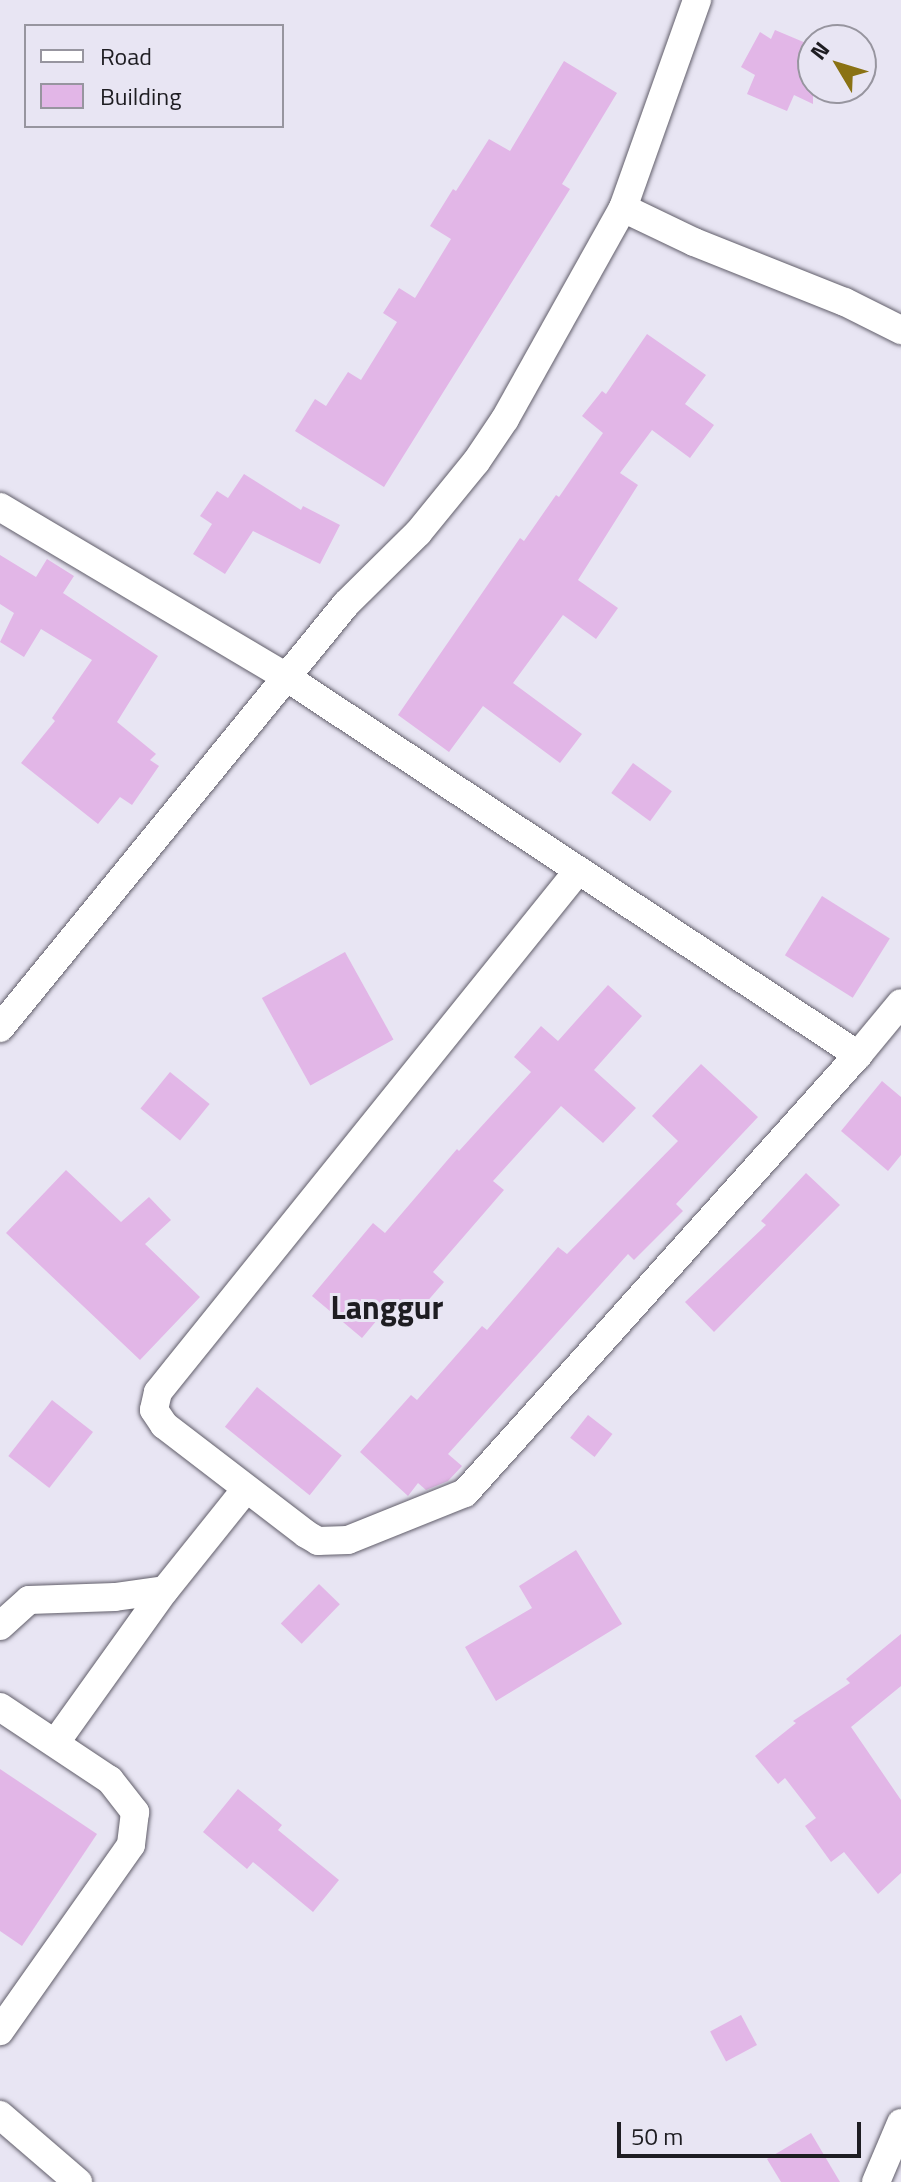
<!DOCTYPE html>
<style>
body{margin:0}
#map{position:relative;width:901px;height:2182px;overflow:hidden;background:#e8e5f3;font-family:"Titillium Web",sans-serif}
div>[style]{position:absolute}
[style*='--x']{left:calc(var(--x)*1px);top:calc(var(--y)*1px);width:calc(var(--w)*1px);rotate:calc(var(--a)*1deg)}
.building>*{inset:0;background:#e2b6e7;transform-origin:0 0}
.roads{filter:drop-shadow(0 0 2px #615e6a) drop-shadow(0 0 2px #615e6a)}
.minor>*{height:28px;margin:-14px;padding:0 14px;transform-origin:14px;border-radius:14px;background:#fff}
span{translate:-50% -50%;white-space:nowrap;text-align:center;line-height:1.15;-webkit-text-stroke:6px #e8e5f3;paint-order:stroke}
.quarter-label{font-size:32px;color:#1e1d22;font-weight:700}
.legend{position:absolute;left:24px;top:24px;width:260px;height:104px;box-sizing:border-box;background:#e8e5f3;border:2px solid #97959f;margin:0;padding:10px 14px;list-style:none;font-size:24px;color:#1e1d22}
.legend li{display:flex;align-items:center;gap:16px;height:40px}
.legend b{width:40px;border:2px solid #97959f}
.north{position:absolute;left:797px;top:24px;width:80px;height:80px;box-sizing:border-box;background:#e8e5f3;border:2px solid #97959f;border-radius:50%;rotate:308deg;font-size:22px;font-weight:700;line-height:32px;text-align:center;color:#1e1d22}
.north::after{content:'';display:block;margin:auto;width:28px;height:36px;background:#8a7214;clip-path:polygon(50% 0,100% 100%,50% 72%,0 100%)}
.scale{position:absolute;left:617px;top:2122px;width:244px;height:36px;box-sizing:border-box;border:4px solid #1e1d22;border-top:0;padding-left:10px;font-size:24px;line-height:28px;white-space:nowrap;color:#1e1d22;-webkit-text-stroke:6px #e8e5f3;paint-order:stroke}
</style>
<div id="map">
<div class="building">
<div style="clip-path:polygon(775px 30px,813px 46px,813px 104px,794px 95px,787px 111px,747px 94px,755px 75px,741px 67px,760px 32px,771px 39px)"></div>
<div style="clip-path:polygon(564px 61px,617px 93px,562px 184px,570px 189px,384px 487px,295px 431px,315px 399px,326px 406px,348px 372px,361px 380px,397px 322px,383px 313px,399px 288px,415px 298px,451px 239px,430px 226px,453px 189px,456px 191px,489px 139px,510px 151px)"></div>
<div style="clip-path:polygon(647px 334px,706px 375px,685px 404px,714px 425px,690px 458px,652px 430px,620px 473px,638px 485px,578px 580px,618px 608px,596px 639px,563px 615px,513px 683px,582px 734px,560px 763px,483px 706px,449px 752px,398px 715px,520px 538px,524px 541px,556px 495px,559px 497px,603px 433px,582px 416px,602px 391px,606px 394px)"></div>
<div style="clip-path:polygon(244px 474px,301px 510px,303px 506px,340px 525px,320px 564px,253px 531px,225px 574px,193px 554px,212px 524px,200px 516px,217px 491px,228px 498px)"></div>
<div style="clip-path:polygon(0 555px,36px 577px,47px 559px,74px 576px,63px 593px,158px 656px,117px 722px,156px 754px,150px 760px,159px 766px,132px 805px,120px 797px,98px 824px,21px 763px,55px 721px,52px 718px,92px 660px,41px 629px,24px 657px,0 642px,14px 613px,0 604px)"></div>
<div style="left:633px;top:763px;width:48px;height:37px;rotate:36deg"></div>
<div style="left:822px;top:896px;width:80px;height:70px;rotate:32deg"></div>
<div style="left:345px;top:952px;width:100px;height:95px;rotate:61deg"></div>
<div style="clip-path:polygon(608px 985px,642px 1016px,594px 1070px,636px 1108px,603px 1143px,561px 1106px,493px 1181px,504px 1190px,433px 1272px,444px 1282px,412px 1319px,392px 1302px,362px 1338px,312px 1296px,373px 1223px,385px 1233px,457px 1149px,459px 1151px,531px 1072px,514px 1057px,541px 1026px,558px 1041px)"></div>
<div style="clip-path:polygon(701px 1064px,758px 1117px,676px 1204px,683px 1211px,634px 1260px,628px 1254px,448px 1454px,462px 1466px,448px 1481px,426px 1490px,418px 1483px,408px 1496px,360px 1452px,411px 1395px,417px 1400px,482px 1326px,487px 1330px,558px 1247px,567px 1254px,678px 1141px,652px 1116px)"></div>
<div style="left:170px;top:1072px;width:51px;height:47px;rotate:39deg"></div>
<div style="clip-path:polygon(882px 1081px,901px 1097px,901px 1155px,888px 1171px,841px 1131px)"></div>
<div style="clip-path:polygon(66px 1170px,121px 1222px,149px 1197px,171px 1220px,145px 1244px,200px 1297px,140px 1360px,6px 1233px)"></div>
<div style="clip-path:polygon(806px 1173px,840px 1205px,714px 1332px,685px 1302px,766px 1225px,761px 1221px)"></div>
<div style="left:257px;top:1387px;width:109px;height:51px;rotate:39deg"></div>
<div style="left:52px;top:1400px;width:52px;height:71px;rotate:38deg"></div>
<div style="left:588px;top:1415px;width:31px;height:29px;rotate:38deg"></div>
<div style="clip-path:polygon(576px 1550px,622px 1624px,496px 1701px,465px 1647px,532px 1608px,519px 1586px)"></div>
<div style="left:319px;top:1584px;width:29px;height:55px;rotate:44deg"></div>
<div style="clip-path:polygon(901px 1634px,901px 1686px,851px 1727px,901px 1800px,901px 1873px,878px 1894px,844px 1852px,831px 1862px,805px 1826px,816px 1818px,785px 1778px,778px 1784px,755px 1756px,796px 1723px,793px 1721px,850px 1683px,846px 1679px)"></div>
<div style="clip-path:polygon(0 1769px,97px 1834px,22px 1946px,0 1931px)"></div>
<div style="clip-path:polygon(238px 1789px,282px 1825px,278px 1830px,339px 1880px,313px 1912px,253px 1862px,247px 1869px,203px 1832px)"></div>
<div style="left:741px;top:2015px;width:34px;height:35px;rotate:62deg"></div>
<div style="clip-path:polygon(811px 2133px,840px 2182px,781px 2182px,767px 2159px)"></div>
</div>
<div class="roads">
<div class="minor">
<div style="--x:623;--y:208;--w:79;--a:25.6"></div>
<div style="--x:694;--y:242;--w:162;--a:21.7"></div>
<div style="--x:845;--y:302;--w:63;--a:26.6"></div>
<div style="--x:0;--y:507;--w:333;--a:30.7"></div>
<div style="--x:286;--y:677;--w:686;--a:33.46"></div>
<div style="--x:858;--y:1055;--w:67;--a:-50.4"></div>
<div style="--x:577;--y:872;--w:668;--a:128.86"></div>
<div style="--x:158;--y:1392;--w:18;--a:103"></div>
<div style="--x:154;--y:1410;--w:18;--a:56"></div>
<div style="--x:164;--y:1425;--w:179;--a:37.5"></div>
<div style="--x:306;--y:1534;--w:14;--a:30"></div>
<div style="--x:318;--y:1541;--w:30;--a:-2"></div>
<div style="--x:348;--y:1540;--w:126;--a:-21.9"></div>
<div style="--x:465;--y:1493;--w:588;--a:-48.1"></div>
<div style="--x:0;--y:1028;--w:547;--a:-50.78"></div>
<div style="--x:346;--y:604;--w:101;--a:-44.6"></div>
<div style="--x:418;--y:533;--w:92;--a:-50.8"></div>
<div style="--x:476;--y:462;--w:52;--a:-56"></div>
<div style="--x:505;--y:419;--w:242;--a:-60.8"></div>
<div style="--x:623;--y:208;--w:221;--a:-70.4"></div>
<div style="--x:0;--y:1626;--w:39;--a:-42"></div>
<div style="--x:29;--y:1600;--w:86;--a:-2"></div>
<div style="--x:115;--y:1597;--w:50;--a:-8"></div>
<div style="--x:165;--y:1590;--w:128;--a:-51.3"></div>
<div style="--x:0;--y:1707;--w:132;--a:33.6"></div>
<div style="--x:110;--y:1780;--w:41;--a:52"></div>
<div style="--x:135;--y:1812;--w:33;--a:97"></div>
<div style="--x:131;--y:1845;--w:228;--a:125.2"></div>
<div style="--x:56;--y:1742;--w:187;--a:-54.4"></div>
<div style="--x:0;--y:2115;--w:103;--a:40.7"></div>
<div style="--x:876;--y:2182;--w:64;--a:-67"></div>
</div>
</div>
<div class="quarter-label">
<span style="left:387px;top:1307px">Langgur</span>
</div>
<ul class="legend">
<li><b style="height:10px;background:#fff"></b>Road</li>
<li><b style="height:22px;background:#e2b6e7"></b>Building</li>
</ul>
<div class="north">N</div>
<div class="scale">50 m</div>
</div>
